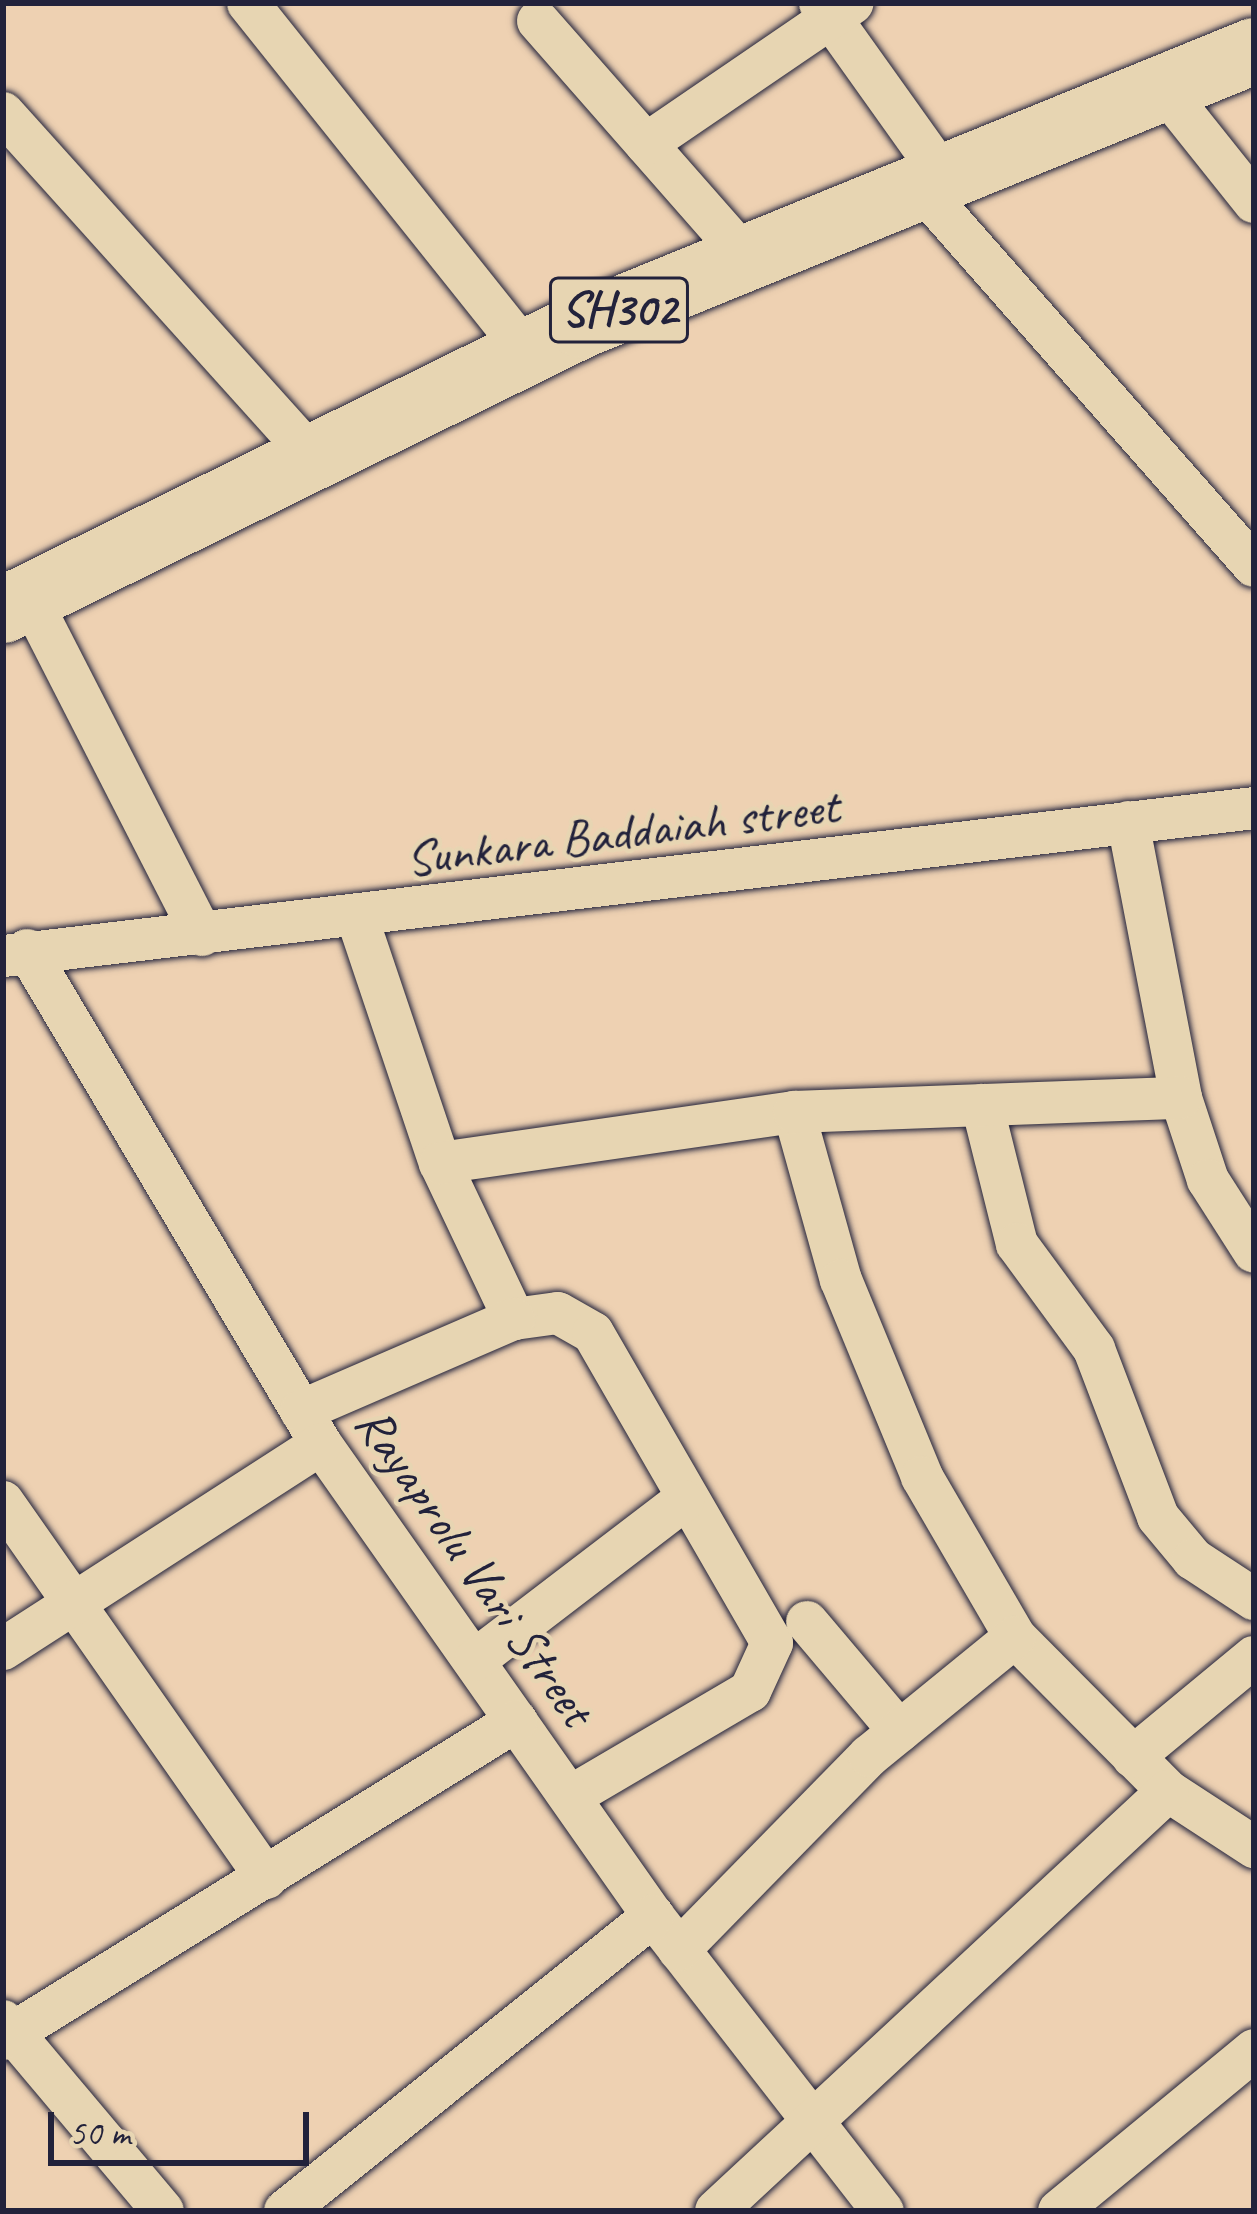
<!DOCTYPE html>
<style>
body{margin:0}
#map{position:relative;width:1257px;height:2214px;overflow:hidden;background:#eed1b2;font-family:Caveat,sans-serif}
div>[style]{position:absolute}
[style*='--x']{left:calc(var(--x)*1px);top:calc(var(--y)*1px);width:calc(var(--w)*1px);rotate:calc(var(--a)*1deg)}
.roads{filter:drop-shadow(0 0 3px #22223b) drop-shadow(0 0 3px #22223b)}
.street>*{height:42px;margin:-21px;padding:0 21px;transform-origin:21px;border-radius:21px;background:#e7d5b2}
.primary>*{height:66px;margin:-33px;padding:0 33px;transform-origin:33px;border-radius:33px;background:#e7d5b2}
span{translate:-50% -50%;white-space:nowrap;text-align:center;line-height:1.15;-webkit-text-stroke:9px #e7d5b2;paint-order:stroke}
.shield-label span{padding:3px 9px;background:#e7d5b2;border:3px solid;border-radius:9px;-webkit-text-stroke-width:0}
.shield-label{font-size:48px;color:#22223b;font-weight:700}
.street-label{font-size:51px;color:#22223b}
.frame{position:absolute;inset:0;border:6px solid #22223b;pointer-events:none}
.scale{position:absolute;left:48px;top:2112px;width:261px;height:54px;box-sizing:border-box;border:6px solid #22223b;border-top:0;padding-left:15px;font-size:36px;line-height:42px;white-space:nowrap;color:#22223b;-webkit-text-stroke:9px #e7d5b2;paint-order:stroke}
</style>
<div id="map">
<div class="roads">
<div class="street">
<div style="--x:248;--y:3;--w:447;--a:51.4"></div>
<div style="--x:820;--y:3;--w:214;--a:54.5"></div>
<div style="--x:538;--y:21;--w:315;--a:48.7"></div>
<div style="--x:1163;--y:88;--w:146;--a:51.4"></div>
<div style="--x:3;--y:113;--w:462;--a:48"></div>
<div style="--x:646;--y:144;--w:250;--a:-34.3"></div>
<div style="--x:920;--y:187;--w:505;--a:48.61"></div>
<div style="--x:28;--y:595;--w:382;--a:62.9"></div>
<div style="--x:1128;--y:822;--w:281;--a:79.1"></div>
<div style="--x:1181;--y:1098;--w:86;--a:71.8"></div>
<div style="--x:1208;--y:1180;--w:85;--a:57.4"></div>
<div style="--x:358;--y:920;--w:256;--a:71.4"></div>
<div style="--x:440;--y:1163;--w:173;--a:64.6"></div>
<div style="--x:514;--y:1319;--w:44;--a:-7.8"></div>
<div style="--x:558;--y:1313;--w:40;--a:29.7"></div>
<div style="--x:593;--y:1333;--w:358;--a:60"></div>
<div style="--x:772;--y:1643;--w:53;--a:114.6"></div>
<div style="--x:750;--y:1691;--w:208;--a:149.6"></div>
<div style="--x:27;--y:950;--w:575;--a:59.24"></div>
<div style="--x:321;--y:1444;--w:577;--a:54.88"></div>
<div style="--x:653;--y:1916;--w:374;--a:52.1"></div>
<div style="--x:4;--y:956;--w:1259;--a:-6.75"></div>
<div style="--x:982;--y:1105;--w:143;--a:75.9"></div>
<div style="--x:1017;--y:1244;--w:130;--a:53.7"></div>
<div style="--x:1094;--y:1349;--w:180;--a:69.1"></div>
<div style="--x:1158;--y:1517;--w:55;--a:50.2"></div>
<div style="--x:1193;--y:1559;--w:73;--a:33.3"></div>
<div style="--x:794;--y:1112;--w:174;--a:74.4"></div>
<div style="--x:841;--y:1280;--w:213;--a:67.6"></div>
<div style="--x:922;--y:1477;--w:185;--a:59.8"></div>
<div style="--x:1015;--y:1637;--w:217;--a:45.2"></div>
<div style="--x:1168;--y:1791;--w:103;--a:33.1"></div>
<div style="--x:440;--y:1163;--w:358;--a:-8.2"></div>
<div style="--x:794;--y:1112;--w:387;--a:-2.1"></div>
<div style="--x:301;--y:1411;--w:232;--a:-23.4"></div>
<div style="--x:3;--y:1502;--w:459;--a:55"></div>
<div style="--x:807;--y:1622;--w:143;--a:49.8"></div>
<div style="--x:3;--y:1649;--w:378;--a:-32.8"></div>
<div style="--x:475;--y:1660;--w:262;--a:-37.4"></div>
<div style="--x:1133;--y:1757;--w:157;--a:-39.6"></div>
<div style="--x:679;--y:1950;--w:272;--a:-45.6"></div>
<div style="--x:869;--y:1756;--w:188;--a:-39.2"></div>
<div style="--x:3;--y:2021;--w:248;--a:49.9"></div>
<div style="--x:3;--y:2039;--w:604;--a:-31.79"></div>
<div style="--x:285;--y:2211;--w:472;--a:-38.7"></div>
<div style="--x:716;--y:2211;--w:617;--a:-42.9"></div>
<div style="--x:1059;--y:2211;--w:253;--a:-39.5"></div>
</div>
<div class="primary">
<div style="--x:3;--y:610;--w:645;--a:-26.21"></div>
<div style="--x:582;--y:325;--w:726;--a:-22.18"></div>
</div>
</div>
<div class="shield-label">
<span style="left:619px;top:310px">SH302</span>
</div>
<div class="street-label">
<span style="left:622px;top:832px;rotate:-7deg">Sunkara Baddaiah street</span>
<span style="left:475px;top:1566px;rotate:55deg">Rayaprolu Vari Street</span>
</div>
<div class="frame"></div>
<div class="scale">50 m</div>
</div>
